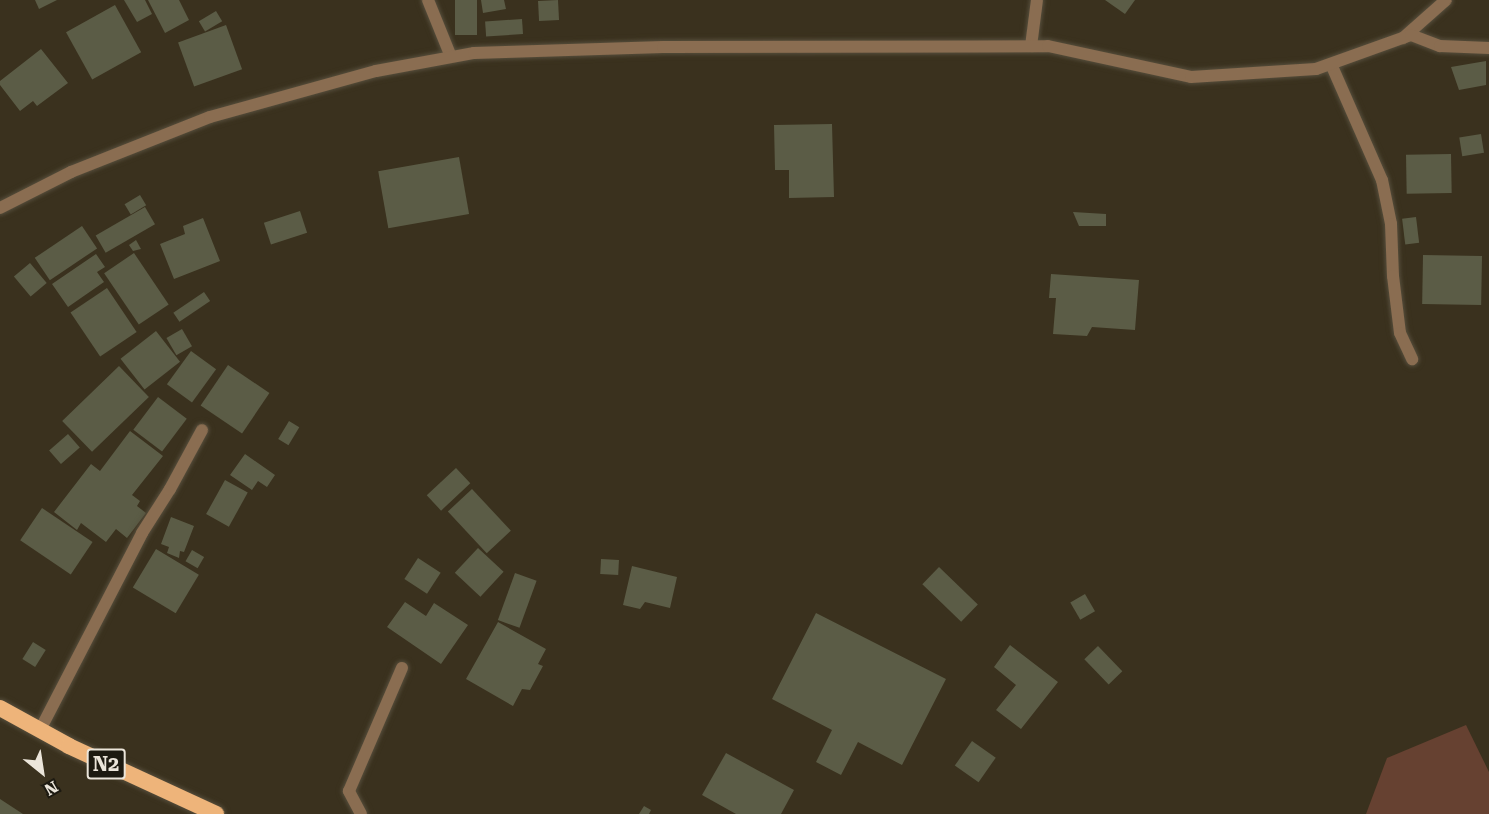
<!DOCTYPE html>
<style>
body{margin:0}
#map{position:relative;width:1489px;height:814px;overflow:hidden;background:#3a311e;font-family:"Roboto Serif",serif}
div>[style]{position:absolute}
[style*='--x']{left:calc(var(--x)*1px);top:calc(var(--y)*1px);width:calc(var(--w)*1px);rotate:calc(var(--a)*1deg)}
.green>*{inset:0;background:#664131}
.building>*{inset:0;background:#5b5c46;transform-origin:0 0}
.roads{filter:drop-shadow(0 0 2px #564e3c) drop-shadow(0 0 2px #564e3c)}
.minor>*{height:12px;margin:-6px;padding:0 6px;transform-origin:6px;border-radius:6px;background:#8a6d51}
.trunk>*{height:16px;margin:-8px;padding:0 8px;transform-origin:8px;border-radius:8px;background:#eeb47a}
span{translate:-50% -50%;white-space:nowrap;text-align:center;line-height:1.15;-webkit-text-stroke:4.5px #1d1a11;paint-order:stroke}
.shield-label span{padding:2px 4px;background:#1d1a11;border:2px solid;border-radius:4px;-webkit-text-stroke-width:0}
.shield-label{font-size:20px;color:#ebe5da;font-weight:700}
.north{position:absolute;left:12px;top:742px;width:60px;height:60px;-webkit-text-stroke:4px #1d1a11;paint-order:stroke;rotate:150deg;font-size:16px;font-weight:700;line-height:24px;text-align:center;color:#ebe5da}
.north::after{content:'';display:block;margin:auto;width:21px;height:27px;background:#ebe5da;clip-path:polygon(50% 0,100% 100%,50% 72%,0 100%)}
</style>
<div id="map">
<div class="green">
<div style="clip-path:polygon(1466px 725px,1489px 772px,1489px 814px,1366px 814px,1387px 758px)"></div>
</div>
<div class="building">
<div style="clip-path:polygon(35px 0,57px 0,39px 9px)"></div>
<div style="clip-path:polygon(124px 0,145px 0,152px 14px,137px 22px)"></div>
<div style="clip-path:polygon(148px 0,179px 0,189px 20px,165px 33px)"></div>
<div style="left:455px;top:0;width:22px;height:35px"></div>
<div style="clip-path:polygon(481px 0,504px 0,506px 9px,483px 13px)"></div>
<div style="left:558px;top:0;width:20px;height:20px;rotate:87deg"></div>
<div style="clip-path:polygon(1105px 0,1135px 0,1125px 14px)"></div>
<div style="left:115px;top:5px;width:54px;height:56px;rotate:61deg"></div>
<div style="left:216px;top:11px;width:12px;height:20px;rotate:59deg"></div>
<div style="left:522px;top:19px;width:15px;height:37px;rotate:86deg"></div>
<div style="left:226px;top:25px;width:47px;height:51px;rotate:70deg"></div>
<div style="clip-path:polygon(41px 49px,68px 83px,37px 106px,33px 101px,20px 111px,0 85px,0 81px)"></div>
<div style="clip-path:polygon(1486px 61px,1486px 85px,1459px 90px,1451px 67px)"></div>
<div style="clip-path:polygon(832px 124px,834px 197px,789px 198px,789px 170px,775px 170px,774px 125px)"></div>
<div style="left:1481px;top:134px;width:19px;height:22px;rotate:81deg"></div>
<div style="left:1451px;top:154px;width:39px;height:45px;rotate:89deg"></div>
<div style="left:459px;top:157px;width:58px;height:82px;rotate:80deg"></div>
<div style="left:140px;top:195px;width:12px;height:18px;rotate:59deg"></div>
<div style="left:145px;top:207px;width:20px;height:57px;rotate:60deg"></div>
<div style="left:300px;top:211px;width:23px;height:38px;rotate:72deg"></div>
<div style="clip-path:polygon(1073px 212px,1106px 214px,1106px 226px,1079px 226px)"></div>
<div style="left:1416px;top:217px;width:26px;height:14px;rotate:83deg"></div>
<div style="clip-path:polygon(203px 218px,220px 261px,174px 279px,160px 244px,185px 234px,183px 226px)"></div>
<div style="left:82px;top:226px;width:27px;height:57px;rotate:56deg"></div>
<div style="clip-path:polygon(136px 240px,141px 249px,133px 251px,129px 245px)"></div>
<div style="left:134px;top:253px;width:62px;height:36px;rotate:56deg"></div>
<div style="clip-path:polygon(96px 254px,105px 267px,97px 272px,104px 282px,68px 307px,52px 284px)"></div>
<div style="left:1482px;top:256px;width:49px;height:59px;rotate:91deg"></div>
<div style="left:30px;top:263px;width:26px;height:21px;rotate:50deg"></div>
<div style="clip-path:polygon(1051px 274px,1139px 280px,1135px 330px,1092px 327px,1087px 336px,1053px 334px,1056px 298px,1049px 298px)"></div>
<div style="left:107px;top:288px;width:53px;height:44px;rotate:56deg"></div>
<div style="left:204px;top:292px;width:11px;height:37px;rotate:56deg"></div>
<div style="left:182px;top:329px;width:20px;height:18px;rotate:60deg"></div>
<div style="left:156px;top:331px;width:39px;height:45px;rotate:52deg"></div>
<div style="left:191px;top:351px;width:31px;height:41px;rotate:36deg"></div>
<div style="left:228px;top:365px;width:50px;height:49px;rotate:34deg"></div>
<div style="left:119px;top:366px;width:43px;height:79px;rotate:46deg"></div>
<div style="left:158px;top:397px;width:36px;height:41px;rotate:37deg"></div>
<div style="left:289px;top:421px;width:12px;height:21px;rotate:31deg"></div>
<div style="clip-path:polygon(130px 431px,163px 456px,132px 495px,140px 501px,137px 506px,146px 513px,127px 538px,116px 529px,106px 542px,81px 523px,77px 530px,54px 512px,91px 464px,100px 471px)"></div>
<div style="left:68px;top:434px;width:18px;height:25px;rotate:49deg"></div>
<div style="clip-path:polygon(245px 454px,275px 475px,267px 487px,258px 481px,252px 490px,230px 475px)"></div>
<div style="left:456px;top:468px;width:21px;height:40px;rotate:47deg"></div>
<div style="left:225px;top:480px;width:26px;height:39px;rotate:29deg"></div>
<div style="left:472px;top:489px;width:57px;height:33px;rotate:47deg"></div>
<div style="left:42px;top:508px;width:61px;height:39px;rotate:34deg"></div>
<div style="clip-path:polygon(171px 517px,194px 526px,184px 552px,180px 551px,179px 558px,167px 553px,169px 547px,161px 544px)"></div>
<div style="left:478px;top:548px;width:35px;height:34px;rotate:43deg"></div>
<div style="left:156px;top:549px;width:50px;height:45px;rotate:31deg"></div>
<div style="left:192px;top:550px;width:14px;height:13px;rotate:30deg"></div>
<div style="left:418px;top:558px;width:27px;height:25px;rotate:33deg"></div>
<div style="left:601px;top:559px;width:18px;height:15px;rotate:3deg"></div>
<div style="clip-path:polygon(632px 566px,677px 577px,670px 608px,645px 602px,640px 609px,623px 605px)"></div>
<div style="left:939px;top:567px;width:54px;height:24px;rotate:44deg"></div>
<div style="left:515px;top:573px;width:23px;height:50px;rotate:20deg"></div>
<div style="left:1085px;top:594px;width:20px;height:17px;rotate:60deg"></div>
<div style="clip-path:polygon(405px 602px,426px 616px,434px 603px,468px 625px,441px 664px,387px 627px)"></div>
<div style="clip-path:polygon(816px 613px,946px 679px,902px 765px,858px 742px,841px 775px,816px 762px,832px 730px,772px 699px)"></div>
<div style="clip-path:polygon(498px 622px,546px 649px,538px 664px,543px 666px,530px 690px,522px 689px,513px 706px,466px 679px)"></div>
<div style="left:33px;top:642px;width:15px;height:20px;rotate:32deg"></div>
<div style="clip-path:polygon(1010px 645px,1058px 682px,1021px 729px,996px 710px,1016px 685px,994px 667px)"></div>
<div style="left:1098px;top:646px;width:35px;height:19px;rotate:46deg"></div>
<div style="left:972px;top:741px;width:29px;height:30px;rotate:35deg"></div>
<div style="clip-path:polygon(726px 753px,794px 790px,781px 814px,736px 814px,702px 795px)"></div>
<div style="clip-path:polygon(0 799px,23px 814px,0 814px)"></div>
<div style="clip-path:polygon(644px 806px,651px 810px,649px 814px,639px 814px)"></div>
</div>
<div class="roads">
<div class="minor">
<div style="--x:428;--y:0;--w:61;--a:68"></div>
<div style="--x:1403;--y:38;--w:57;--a:-41.5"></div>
<div style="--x:1031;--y:46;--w:46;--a:-82.6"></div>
<div style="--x:1331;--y:64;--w:127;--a:66.3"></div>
<div style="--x:1382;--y:180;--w:45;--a:78.4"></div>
<div style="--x:1391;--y:224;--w:52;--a:87.8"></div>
<div style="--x:1393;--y:276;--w:57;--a:83"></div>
<div style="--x:1400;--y:333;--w:29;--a:65"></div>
<div style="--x:0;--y:208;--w:80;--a:-26.9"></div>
<div style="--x:71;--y:172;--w:149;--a:-21.6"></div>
<div style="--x:210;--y:117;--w:172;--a:-15.5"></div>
<div style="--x:376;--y:71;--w:100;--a:-10.4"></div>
<div style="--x:474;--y:53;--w:189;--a:-1.8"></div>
<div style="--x:663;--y:47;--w:385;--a:-0.1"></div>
<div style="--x:1048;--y:46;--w:146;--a:12.2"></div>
<div style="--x:1191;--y:77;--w:125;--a:-3.7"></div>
<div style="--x:1316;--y:69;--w:101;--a:-19.7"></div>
<div style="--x:1411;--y:35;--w:31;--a:21"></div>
<div style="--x:1440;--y:46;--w:49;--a:2.3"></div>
<div style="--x:40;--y:730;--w:222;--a:-62.6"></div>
<div style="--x:142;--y:533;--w:52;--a:-57.5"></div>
<div style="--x:170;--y:489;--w:67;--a:-61.5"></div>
<div style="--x:361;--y:814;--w:26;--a:-118"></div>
<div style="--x:349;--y:791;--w:134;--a:-66.7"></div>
</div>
<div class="trunk">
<div style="--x:0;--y:708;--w:79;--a:28.8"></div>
<div style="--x:69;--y:746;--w:162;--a:24.8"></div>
</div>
</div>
<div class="shield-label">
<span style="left:106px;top:764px">N2</span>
</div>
<div class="north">N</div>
</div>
